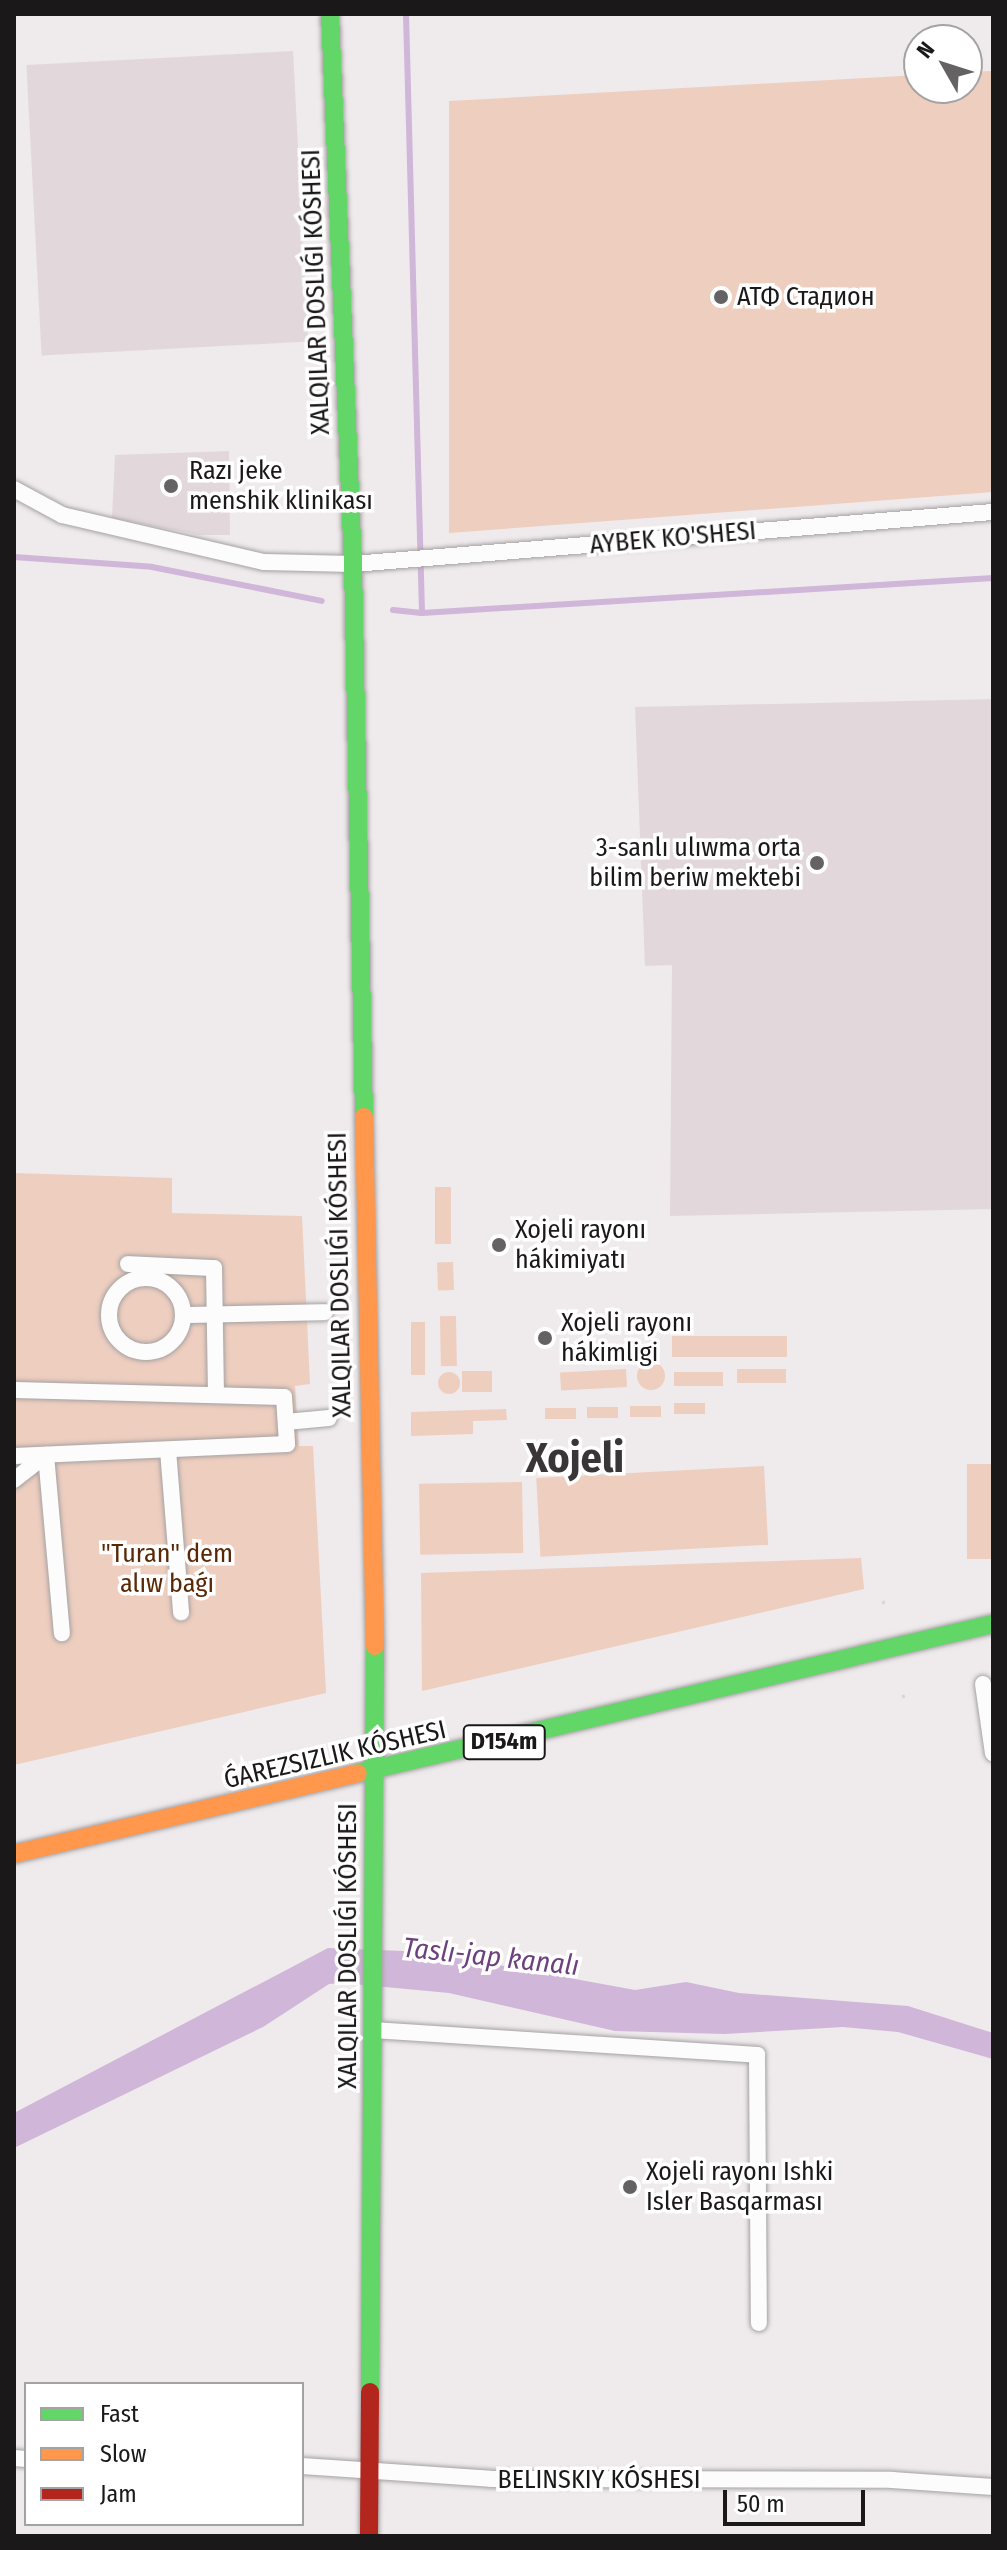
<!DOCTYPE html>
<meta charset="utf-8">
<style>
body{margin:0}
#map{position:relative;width:1007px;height:2550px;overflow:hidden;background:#efeaec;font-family:"Fira Sans Condensed",sans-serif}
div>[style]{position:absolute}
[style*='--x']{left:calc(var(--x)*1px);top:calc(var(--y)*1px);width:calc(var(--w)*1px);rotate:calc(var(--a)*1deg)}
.built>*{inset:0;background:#e2d8db;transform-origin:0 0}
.green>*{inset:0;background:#eecebf;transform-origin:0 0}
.round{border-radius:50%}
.water>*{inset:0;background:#d0b6d8}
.stream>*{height:6px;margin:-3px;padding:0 3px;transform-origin:3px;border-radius:3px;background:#d0b6d8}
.path>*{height:3px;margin-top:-1.5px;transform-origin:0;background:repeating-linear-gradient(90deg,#d8d7d8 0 4px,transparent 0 10px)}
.roads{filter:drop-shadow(0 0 2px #a5a2a3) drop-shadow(0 0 2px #a5a2a3)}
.street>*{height:16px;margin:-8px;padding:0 8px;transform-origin:8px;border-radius:8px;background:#fdfcfc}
.street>.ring{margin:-8px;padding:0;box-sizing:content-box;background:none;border:16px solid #fdfcfc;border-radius:50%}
.fast>*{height:18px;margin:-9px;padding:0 9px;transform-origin:9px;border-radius:9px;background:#63d668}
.slow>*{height:18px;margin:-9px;padding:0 9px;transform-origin:9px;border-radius:9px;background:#ff974d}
.jam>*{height:18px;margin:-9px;padding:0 9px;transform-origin:9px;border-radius:9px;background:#b3261e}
.dots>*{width:22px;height:22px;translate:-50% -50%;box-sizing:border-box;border:4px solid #fff;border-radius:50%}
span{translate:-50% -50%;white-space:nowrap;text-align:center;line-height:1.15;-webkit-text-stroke:7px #fff;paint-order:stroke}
.shield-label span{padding:2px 6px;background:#fff;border:2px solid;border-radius:6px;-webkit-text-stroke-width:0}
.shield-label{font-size:24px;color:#1a1819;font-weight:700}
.street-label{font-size:26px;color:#1a1819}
.poi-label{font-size:26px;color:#1a1819}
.left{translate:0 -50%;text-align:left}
.right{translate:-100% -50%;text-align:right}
.park-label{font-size:26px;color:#5b2805}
.water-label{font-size:28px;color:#6d417e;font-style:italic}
.town-label{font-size:42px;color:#3a3536;font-weight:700}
.frame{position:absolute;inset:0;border:16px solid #1a1819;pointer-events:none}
.legend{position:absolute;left:24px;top:2382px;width:280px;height:144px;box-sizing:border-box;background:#fff;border:2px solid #a3a3a3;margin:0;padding:10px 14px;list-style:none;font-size:24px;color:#1a1819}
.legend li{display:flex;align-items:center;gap:16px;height:40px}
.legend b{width:40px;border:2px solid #a3a3a3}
.north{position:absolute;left:903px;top:24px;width:80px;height:80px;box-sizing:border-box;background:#fff;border:2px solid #a3a3a3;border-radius:50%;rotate:309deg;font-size:22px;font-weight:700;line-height:32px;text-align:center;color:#1a1819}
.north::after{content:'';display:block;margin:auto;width:28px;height:36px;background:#656263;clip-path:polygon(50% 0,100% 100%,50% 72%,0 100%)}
.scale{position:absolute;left:723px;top:2490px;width:142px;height:36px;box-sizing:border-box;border:4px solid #1a1819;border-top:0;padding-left:10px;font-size:24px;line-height:28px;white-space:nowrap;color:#1a1819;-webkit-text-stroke:6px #fff;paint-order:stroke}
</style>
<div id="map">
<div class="built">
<div style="left:293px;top:51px;width:291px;height:267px;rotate:87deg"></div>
<div style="clip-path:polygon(229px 451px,230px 535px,199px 535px,112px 518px,115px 455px)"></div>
<div style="clip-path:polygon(993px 699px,993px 1209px,670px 1216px,672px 965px,645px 966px,635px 707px)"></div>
</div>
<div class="green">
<div style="clip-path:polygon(993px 71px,993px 492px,449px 533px,449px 101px,919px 75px,919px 88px,967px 88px,967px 72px)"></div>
<div style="clip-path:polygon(14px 1173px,172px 1178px,172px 1213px,302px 1216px,310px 1384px,295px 1386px,299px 1446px,313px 1446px,326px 1693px,14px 1765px)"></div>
<div style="left:435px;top:1187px;width:16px;height:57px"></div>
<div style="left:453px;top:1262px;width:28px;height:16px;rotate:88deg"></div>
<div style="left:456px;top:1316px;width:50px;height:16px;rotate:89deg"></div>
<div style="left:411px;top:1322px;width:14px;height:53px"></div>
<div style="left:787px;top:1336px;width:21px;height:115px;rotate:90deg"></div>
<div class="round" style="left:637px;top:1362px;width:28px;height:28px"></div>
<div style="left:626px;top:1369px;width:18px;height:66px;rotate:87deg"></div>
<div style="left:786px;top:1369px;width:14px;height:49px;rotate:90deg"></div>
<div style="left:492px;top:1371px;width:21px;height:30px;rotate:90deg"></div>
<div style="left:723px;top:1372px;width:14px;height:49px;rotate:90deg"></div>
<div class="round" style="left:438px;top:1372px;width:22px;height:22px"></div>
<div style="left:705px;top:1403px;width:11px;height:31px;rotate:90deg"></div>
<div style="left:630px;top:1406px;width:31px;height:11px"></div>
<div style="left:587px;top:1407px;width:31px;height:11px"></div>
<div style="left:545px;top:1408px;width:31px;height:11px"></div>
<div style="clip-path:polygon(506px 1409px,507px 1420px,473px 1421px,473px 1434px,411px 1436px,411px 1412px)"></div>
<div style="left:993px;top:1464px;width:95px;height:26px;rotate:90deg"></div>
<div style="left:764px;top:1466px;width:79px;height:228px;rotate:87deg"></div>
<div style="left:522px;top:1482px;width:71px;height:103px;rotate:89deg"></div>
<div style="clip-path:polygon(861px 1558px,864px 1589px,422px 1691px,421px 1573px)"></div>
</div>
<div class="water">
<div style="clip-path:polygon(328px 1948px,428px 1952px,635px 1990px,686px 1982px,739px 1993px,908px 2006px,993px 2033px,993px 2059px,898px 2032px,843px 2027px,725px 2034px,615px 2031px,449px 1993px,342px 1983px,329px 1984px,263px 2027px,14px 2148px,14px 2113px)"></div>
</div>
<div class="stream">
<div style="--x:406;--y:14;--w:599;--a:88.47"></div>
<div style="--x:14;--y:557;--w:138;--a:4.1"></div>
<div style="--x:152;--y:567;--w:173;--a:11.3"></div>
<div style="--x:393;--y:610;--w:29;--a:6"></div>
<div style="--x:422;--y:613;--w:572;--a:-3.51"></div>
</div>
<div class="path">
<div style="--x:883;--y:1600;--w:8;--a:76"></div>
<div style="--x:903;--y:1694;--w:9;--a:77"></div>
</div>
<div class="roads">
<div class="street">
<div style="--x:14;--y:489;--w:55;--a:28.4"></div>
<div style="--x:62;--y:515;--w:207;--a:13.1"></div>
<div style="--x:264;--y:562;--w:89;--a:1.3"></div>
<div style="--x:353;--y:564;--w:642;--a:-4.65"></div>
<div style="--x:128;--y:1264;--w:86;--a:2.7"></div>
<div style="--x:214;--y:1268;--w:127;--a:89.1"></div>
<div class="ring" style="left:109px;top:1278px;width:58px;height:58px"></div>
<div style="--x:184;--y:1315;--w:141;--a:-1.2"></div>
<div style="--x:14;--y:1390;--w:270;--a:1.5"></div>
<div style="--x:284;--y:1397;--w:47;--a:86.3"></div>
<div style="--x:287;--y:1444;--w:273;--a:177.5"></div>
<div style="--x:286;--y:1422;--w:43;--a:-5.3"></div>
<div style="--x:168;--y:1450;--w:163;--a:85.4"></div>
<div style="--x:46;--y:1455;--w:179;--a:84.9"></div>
<div style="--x:14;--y:1480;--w:41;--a:-38"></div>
<div style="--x:983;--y:1684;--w:70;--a:81.8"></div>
<div style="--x:373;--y:2030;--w:385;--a:3.7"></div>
<div style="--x:757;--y:2055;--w:268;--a:89.6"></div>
<div style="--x:14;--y:2458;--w:12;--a:5"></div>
<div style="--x:302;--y:2466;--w:189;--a:3.9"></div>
<div style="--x:491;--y:2479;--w:401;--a:0.1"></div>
<div style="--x:892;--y:2480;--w:101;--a:4"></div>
</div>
<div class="fast">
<div style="--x:330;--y:14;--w:550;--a:87.61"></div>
<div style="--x:353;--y:564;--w:553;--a:88.86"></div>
<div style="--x:358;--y:1773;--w:652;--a:-13.21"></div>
<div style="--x:370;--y:2392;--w:746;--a:-89.62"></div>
</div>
<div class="slow">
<div style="--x:364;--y:1117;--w:529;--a:88.81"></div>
<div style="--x:14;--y:1854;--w:353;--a:-13.2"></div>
</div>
<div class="jam">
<div style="--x:369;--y:2536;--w:144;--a:-89.6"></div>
</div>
</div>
<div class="dots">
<div style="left:721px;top:297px;background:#656263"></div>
<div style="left:171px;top:486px;background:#656263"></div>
<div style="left:817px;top:863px;background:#656263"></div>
<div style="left:499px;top:1245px;background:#656263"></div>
<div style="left:545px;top:1338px;background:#656263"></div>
<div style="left:630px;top:2187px;background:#656263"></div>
</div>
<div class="shield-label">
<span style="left:504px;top:1742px">D154m</span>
</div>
<div class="street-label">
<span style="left:316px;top:292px;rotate:-92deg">XALQILAR DOSLIǴI KÓSHESI</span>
<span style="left:673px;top:538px;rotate:-5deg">AYBEK KO'SHESI</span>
<span style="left:340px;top:1275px;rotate:-91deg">XALQILAR DOSLIǴI KÓSHESI</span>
<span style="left:335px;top:1755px;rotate:-13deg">ǴAREZSIZLIK KÓSHESI</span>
<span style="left:348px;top:1946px;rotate:-90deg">XALQILAR DOSLIǴI KÓSHESI</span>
<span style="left:599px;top:2480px">BELINSKIY KÓSHESI</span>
</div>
<div class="poi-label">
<span class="left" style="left:737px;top:297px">АТФ Стадион</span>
<span class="left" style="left:189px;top:486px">Razı jeke<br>menshik klinikası</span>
<span class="right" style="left:801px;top:863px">3-sanlı ulıwma orta<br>bilim beriw mektebi</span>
<span class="left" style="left:515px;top:1245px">Xojeli rayonı<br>hákimiyatı</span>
<span class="left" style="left:561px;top:1338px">Xojeli rayonı<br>hákimligi</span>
<span class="left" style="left:646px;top:2187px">Xojeli rayonı Ishki<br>Isler Basqarması</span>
</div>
<div class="park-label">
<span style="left:167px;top:1569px">"Turan" dem<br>alıw baǵı</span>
</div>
<div class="water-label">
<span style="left:491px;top:1957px;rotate:6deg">Taslı-jap kanalı</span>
</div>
<div class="town-label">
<span style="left:575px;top:1458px">Xojeli</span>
</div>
<div class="frame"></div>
<ul class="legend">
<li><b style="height:10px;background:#63d668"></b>Fast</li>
<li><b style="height:10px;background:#ff974d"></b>Slow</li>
<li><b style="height:10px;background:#b3261e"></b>Jam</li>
</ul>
<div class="north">N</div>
<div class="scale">50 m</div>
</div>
